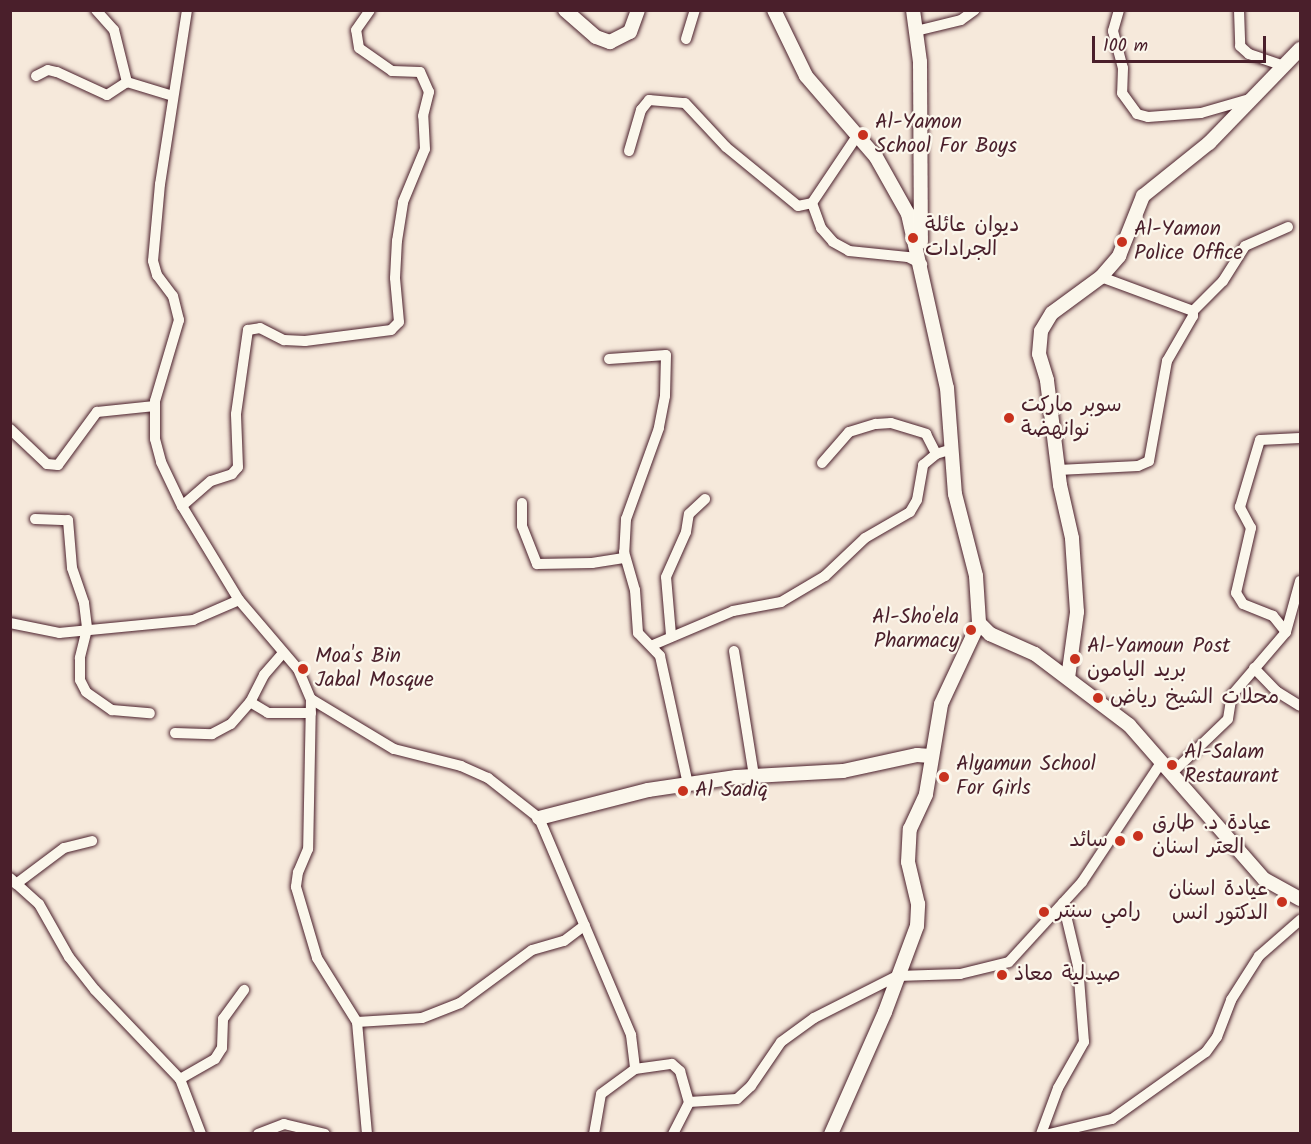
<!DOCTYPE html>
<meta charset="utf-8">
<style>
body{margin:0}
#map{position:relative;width:1311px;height:1144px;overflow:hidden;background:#f6e9db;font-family:Kalam,"Playpen Sans Arabic",sans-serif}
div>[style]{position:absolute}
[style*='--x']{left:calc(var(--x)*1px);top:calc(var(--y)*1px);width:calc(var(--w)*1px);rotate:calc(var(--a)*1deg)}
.roads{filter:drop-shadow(0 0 2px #4a1f2b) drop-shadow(0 0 2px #4a1f2b)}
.minor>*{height:10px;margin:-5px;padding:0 5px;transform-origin:5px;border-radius:5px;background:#fbf7ec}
.tertiary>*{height:14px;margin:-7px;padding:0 7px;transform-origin:7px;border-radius:7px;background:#fbf7ec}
.dots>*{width:16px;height:16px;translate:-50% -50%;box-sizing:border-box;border:3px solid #fbf7ec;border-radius:50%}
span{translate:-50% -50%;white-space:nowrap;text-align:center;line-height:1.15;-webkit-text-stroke:4.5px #fbf7ec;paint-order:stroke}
.poi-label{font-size:21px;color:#4a1f2b}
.left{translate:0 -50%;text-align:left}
.right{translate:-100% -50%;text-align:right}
.frame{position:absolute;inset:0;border:12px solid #4a1f2b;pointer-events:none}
.scale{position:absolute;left:1092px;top:36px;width:174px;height:27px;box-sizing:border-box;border:3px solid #4a1f2b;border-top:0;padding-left:8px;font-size:18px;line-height:21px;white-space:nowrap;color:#4a1f2b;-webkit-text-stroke:4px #fbf7ec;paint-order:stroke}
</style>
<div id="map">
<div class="roads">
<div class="minor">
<div style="--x:96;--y:10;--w:27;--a:48"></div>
<div style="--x:114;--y:30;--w:54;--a:76"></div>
<div style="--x:127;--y:82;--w:48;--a:16.9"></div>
<div style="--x:187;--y:10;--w:176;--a:98.8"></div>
<div style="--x:160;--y:184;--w:77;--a:95.2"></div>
<div style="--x:153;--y:261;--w:15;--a:74"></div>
<div style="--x:157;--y:275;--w:26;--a:53"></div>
<div style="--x:173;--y:296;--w:25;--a:76"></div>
<div style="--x:179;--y:320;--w:84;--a:106.5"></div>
<div style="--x:155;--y:401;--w:38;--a:90"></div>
<div style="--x:155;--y:439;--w:24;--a:75"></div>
<div style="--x:161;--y:462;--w:49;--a:64.5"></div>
<div style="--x:182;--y:506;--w:110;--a:58.8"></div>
<div style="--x:239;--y:600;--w:91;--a:49.5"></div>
<div style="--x:298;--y:669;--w:33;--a:67"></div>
<div style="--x:311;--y:699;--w:150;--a:91.1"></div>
<div style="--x:308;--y:849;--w:25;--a:113"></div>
<div style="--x:298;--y:872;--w:15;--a:98"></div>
<div style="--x:296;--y:887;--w:74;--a:73.5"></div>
<div style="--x:317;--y:958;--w:75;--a:58"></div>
<div style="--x:357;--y:1022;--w:112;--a:84.9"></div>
<div style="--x:1119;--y:10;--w:22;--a:106"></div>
<div style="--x:1113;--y:31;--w:38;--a:75"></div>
<div style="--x:1123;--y:68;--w:25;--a:92"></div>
<div style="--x:1122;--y:93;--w:26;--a:54"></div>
<div style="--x:1137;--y:114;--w:11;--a:15"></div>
<div style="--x:1148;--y:117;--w:53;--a:-4.3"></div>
<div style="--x:1201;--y:113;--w:54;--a:-16.1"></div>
<div style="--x:1239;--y:10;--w:36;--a:88"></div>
<div style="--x:1240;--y:46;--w:12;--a:42"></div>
<div style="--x:1249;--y:54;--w:37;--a:19"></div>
<div style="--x:916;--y:31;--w:46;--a:-13.7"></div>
<div style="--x:961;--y:20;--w:17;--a:-36"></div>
<div style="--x:686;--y:39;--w:30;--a:-73"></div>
<div style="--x:36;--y:76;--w:13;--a:-27"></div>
<div style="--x:48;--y:70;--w:9;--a:13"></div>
<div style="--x:57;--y:72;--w:55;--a:24.7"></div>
<div style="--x:107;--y:95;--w:24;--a:-33"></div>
<div style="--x:629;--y:151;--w:43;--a:-73.7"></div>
<div style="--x:641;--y:110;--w:13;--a:-51"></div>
<div style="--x:649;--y:100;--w:36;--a:5"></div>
<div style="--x:685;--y:103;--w:60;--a:47"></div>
<div style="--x:726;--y:147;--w:93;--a:39.3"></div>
<div style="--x:798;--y:206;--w:14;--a:-12"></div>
<div style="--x:812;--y:203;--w:81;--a:-56.1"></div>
<div style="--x:812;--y:203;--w:27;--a:70"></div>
<div style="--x:821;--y:228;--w:18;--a:49"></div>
<div style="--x:833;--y:242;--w:18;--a:29"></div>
<div style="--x:849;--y:251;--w:59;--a:5.8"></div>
<div style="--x:908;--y:257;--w:16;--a:27"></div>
<div style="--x:1193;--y:311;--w:42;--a:-45"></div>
<div style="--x:1223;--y:281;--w:41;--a:-57.8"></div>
<div style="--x:1245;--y:246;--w:47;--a:-23.8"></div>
<div style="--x:609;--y:359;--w:57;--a:-4"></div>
<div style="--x:666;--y:355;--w:41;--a:91.4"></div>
<div style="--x:665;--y:396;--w:33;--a:101"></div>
<div style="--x:659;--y:428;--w:97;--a:109.9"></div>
<div style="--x:626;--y:519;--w:33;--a:93"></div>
<div style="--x:624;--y:552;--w:40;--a:74"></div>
<div style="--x:635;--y:590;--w:43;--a:86"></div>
<div style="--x:638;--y:633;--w:32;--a:46"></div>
<div style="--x:660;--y:656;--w:131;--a:77.7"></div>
<div style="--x:10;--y:429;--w:51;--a:43.4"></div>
<div style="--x:47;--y:464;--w:11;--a:5"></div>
<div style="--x:58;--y:465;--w:66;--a:-53.7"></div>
<div style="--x:97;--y:412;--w:58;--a:-5.9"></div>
<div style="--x:822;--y:463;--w:41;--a:-48.9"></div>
<div style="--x:849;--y:432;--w:28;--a:-17"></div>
<div style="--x:876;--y:424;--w:15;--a:-4"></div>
<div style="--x:891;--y:423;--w:37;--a:17"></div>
<div style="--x:926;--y:434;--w:22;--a:63"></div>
<div style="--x:1058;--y:470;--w:80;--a:-2.9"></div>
<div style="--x:1138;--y:466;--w:12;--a:-24"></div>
<div style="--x:1149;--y:461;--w:102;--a:-79.8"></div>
<div style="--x:1167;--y:361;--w:52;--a:-60"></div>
<div style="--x:1193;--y:316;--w:5;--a:-90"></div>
<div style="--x:1193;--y:311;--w:98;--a:-159.7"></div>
<div style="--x:522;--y:503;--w:23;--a:90"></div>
<div style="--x:522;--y:526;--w:41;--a:68.5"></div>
<div style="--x:537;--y:564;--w:55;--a:-1"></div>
<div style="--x:592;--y:563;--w:32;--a:-9"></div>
<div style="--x:182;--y:506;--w:38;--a:-41"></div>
<div style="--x:211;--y:481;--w:22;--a:-18"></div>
<div style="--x:232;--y:474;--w:9;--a:-49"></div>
<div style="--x:238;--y:467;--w:53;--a:-92.2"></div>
<div style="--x:236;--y:414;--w:85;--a:-81.9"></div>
<div style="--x:248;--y:330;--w:12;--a:-9"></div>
<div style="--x:260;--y:328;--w:27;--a:27"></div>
<div style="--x:284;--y:340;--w:21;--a:3"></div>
<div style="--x:305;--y:341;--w:87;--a:-7.3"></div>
<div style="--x:391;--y:330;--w:11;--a:-45"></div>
<div style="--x:399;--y:322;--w:44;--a:-95.2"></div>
<div style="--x:395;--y:278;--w:37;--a:-87"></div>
<div style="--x:397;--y:241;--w:39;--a:-81"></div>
<div style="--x:403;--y:202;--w:57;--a:-67.5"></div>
<div style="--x:425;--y:149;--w:33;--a:-93"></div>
<div style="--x:423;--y:116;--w:25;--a:-76"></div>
<div style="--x:429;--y:92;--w:22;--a:-114"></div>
<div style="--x:420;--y:72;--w:28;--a:-178"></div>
<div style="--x:392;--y:71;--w:40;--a:-145.1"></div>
<div style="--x:359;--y:48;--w:18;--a:-99"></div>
<div style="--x:356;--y:30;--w:24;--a:-55"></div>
<div style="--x:35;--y:519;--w:33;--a:2"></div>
<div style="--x:68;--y:520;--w:48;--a:85.2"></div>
<div style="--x:72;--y:568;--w:37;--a:71"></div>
<div style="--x:84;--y:603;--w:26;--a:83"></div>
<div style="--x:87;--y:629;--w:30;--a:104"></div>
<div style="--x:80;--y:658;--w:22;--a:90"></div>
<div style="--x:80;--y:680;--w:13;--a:63"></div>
<div style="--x:86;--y:692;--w:32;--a:35"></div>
<div style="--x:112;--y:710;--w:38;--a:5"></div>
<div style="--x:10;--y:623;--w:50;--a:11.5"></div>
<div style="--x:59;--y:633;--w:135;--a:-5.5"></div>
<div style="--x:193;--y:620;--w:50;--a:-23.5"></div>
<div style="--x:1286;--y:632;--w:21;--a:-129"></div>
<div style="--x:1273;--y:616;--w:32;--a:-158"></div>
<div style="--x:1243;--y:604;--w:13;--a:-122"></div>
<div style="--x:1236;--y:593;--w:67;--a:-77"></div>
<div style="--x:1251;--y:528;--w:24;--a:-118"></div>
<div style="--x:1240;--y:507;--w:70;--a:-73.4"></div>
<div style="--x:1260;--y:440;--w:40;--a:-2.9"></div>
<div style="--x:671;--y:635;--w:58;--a:-94.9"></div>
<div style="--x:666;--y:577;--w:49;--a:-66"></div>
<div style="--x:686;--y:532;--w:18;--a:-81"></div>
<div style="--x:689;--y:514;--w:22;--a:-43"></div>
<div style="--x:653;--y:645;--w:87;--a:-23"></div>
<div style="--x:733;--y:611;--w:49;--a:-10.6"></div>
<div style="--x:781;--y:602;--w:51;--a:-30.6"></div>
<div style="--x:825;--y:576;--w:55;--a:-43.5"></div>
<div style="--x:865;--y:538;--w:52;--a:-30"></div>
<div style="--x:910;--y:512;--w:14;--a:-60"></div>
<div style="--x:917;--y:500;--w:36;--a:-80"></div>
<div style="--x:923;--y:465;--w:17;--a:-40"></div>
<div style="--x:936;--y:454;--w:17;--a:-17"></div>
<div style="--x:734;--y:651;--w:127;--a:80.9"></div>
<div style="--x:283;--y:653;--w:29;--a:131"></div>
<div style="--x:264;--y:675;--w:30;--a:117"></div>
<div style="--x:250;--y:702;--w:21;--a:31"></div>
<div style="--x:268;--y:713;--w:43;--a:0"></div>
<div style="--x:1254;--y:668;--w:32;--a:46"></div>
<div style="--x:1276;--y:691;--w:28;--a:32"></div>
<div style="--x:311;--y:699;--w:97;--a:31.1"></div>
<div style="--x:394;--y:749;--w:69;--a:14.2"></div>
<div style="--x:461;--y:766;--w:30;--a:24"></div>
<div style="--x:488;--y:778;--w:65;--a:38.1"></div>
<div style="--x:539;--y:818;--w:236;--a:67"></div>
<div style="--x:631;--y:1035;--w:34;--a:83"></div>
<div style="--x:635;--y:1069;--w:42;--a:143.7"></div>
<div style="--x:601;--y:1094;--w:41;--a:99.9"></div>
<div style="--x:175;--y:733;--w:37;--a:2"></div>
<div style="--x:212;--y:734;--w:21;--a:-28"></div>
<div style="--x:231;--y:724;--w:29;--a:-49"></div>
<div style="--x:1173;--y:772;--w:76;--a:-43.9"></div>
<div style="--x:1228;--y:719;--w:24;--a:-81"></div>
<div style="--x:1232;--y:695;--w:83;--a:-49.4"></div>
<div style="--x:1286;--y:632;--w:53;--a:-74.6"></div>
<div style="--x:10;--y:878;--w:39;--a:42"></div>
<div style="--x:39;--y:904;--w:61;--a:60.5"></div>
<div style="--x:69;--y:957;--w:42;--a:51.8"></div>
<div style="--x:95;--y:990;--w:123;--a:46.3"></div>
<div style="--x:180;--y:1079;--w:59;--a:69.1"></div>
<div style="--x:16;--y:884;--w:60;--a:-36.9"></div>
<div style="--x:64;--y:848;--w:29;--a:-14"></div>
<div style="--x:357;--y:1022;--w:65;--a:-3.5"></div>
<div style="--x:422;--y:1018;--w:41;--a:-21.5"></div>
<div style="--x:460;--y:1003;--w:89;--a:-36.4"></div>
<div style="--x:532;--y:950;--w:33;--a:-16"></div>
<div style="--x:564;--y:941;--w:26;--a:-37"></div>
<div style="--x:635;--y:1069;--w:37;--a:-8"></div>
<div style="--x:672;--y:1064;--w:11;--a:41"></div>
<div style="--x:680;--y:1071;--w:32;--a:74"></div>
<div style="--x:689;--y:1102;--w:48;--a:-3.6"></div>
<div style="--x:737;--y:1099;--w:19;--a:-43"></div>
<div style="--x:751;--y:1086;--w:53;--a:-55.7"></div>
<div style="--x:781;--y:1042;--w:41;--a:-36"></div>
<div style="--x:814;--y:1018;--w:93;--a:-26.8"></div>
<div style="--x:897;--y:976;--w:63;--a:-1.8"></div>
<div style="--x:960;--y:974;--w:50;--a:-13.8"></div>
<div style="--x:1009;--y:962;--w:108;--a:-47.6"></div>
<div style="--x:1082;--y:882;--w:145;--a:-56.5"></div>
<div style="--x:180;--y:1079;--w:40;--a:-29.7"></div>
<div style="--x:215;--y:1059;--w:13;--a:-58"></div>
<div style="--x:222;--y:1048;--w:29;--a:-88"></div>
<div style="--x:223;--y:1019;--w:36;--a:-54"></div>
<div style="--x:258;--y:1134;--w:28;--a:-21"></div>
<div style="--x:284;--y:1124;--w:42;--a:13.7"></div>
<div style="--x:673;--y:1134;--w:36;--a:-63"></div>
<div style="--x:1041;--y:1134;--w:49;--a:-69.7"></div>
<div style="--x:1058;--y:1088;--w:53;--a:-60.5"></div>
<div style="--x:1084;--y:1042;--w:76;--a:-94.5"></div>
<div style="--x:1078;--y:966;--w:65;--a:-103.4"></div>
<div style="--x:1049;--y:1134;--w:65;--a:-13.4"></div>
<div style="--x:1112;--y:1119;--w:115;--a:-35.5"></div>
<div style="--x:1206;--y:1052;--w:19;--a:-54"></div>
<div style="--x:1217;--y:1037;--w:40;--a:-69"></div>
<div style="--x:1231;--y:1000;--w:52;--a:-57.5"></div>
<div style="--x:1259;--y:956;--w:55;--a:-41.3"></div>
</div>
<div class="tertiary">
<div style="--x:565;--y:10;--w:41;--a:41.1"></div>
<div style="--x:596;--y:37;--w:15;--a:20"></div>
<div style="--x:610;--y:42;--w:22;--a:-27"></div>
<div style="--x:630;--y:32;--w:23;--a:-70"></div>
<div style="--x:774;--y:10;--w:73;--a:64.1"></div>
<div style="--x:806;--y:76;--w:107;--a:49.2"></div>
<div style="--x:876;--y:157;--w:65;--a:60.7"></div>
<div style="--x:908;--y:214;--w:178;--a:77.4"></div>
<div style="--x:947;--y:388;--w:106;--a:85.7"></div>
<div style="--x:955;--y:494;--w:85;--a:75.6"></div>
<div style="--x:976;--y:576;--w:47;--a:86.3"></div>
<div style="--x:979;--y:623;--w:16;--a:45"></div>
<div style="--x:990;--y:634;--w:49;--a:24"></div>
<div style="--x:1035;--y:654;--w:118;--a:37.1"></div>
<div style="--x:1129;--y:725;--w:205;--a:48.8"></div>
<div style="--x:1264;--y:879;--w:41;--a:29.1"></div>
<div style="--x:913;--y:10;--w:52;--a:82.3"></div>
<div style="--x:920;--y:62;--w:180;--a:89.7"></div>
<div style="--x:1068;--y:678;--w:67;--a:-82.2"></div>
<div style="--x:1077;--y:612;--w:74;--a:-93.9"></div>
<div style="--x:1072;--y:538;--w:54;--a:-102.8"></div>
<div style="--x:1060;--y:485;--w:106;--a:-97.1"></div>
<div style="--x:1047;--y:380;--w:27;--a:-107"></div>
<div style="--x:1039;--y:354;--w:23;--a:-85"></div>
<div style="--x:1041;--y:331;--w:21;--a:-59"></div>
<div style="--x:1052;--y:313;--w:61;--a:-36.3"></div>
<div style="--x:1101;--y:277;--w:28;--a:-49"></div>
<div style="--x:1119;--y:256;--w:65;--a:-68.2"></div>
<div style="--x:1143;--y:196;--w:85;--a:-38.8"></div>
<div style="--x:1209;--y:143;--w:131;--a:-45.9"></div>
<div style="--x:539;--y:818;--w:113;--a:-14.4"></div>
<div style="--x:648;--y:790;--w:89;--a:-8.4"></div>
<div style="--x:736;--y:777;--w:107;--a:-3.2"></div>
<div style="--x:843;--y:771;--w:76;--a:-12.2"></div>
<div style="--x:917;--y:755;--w:14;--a:4"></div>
<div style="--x:831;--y:1134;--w:133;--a:-66.1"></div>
<div style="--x:885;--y:1012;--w:92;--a:-69.6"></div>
<div style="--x:917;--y:926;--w:22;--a:-87"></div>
<div style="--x:918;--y:904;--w:43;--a:-103.4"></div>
<div style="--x:908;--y:862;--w:33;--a:-87"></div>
<div style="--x:910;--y:829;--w:38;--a:-65"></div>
<div style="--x:926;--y:794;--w:91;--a:-80.5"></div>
<div style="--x:941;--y:704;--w:89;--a:-64.9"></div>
</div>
</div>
<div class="dots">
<div style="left:863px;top:135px;background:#c8321e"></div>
<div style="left:913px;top:238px;background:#c8321e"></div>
<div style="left:1122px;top:242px;background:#c8321e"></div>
<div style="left:1009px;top:418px;background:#c8321e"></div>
<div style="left:971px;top:630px;background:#c8321e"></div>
<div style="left:1075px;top:659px;background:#c8321e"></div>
<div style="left:303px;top:669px;background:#c8321e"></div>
<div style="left:1098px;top:698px;background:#c8321e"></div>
<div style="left:1172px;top:765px;background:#c8321e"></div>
<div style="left:944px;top:777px;background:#c8321e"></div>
<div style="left:683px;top:791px;background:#c8321e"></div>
<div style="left:1138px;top:836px;background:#c8321e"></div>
<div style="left:1120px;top:841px;background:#c8321e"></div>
<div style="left:1282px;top:902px;background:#c8321e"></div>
<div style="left:1044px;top:912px;background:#c8321e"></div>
<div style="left:1002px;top:975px;background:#c8321e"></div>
</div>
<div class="poi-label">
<span class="left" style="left:875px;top:135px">Al-Yamon<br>School For Boys</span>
<span class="left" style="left:925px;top:238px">ديوان عائلة<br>الجرادات</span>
<span class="left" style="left:1134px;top:242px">Al-Yamon<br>Police Office</span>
<span class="left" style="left:1021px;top:418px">سوبر ماركت<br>نوانهضة</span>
<span class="right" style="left:959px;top:630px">Al-Sho'ela<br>Pharmacy</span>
<span class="left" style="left:1087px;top:659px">Al-Yamoun Post<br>بريد اليامون</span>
<span class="left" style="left:315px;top:669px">Moa's Bin<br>Jabal Mosque</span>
<span class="left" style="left:1110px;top:698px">محلات الشيخ رياض</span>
<span class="left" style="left:1184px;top:765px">Al-Salam<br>Restaurant</span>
<span class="left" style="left:956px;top:777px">Alyamun School<br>For Girls</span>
<span class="left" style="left:695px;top:791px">Al Sadiq</span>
<span class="left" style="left:1152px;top:836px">عيادة د. طارق<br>العتر اسنان</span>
<span class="right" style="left:1108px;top:841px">سائد</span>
<span class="right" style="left:1268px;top:902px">عيادة اسنان<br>الدكتور انس</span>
<span class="left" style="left:1056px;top:912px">رامي سنتر</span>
<span class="left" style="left:1014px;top:975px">صيدلية معاذ</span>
</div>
<div class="frame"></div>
<div class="scale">100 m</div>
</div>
